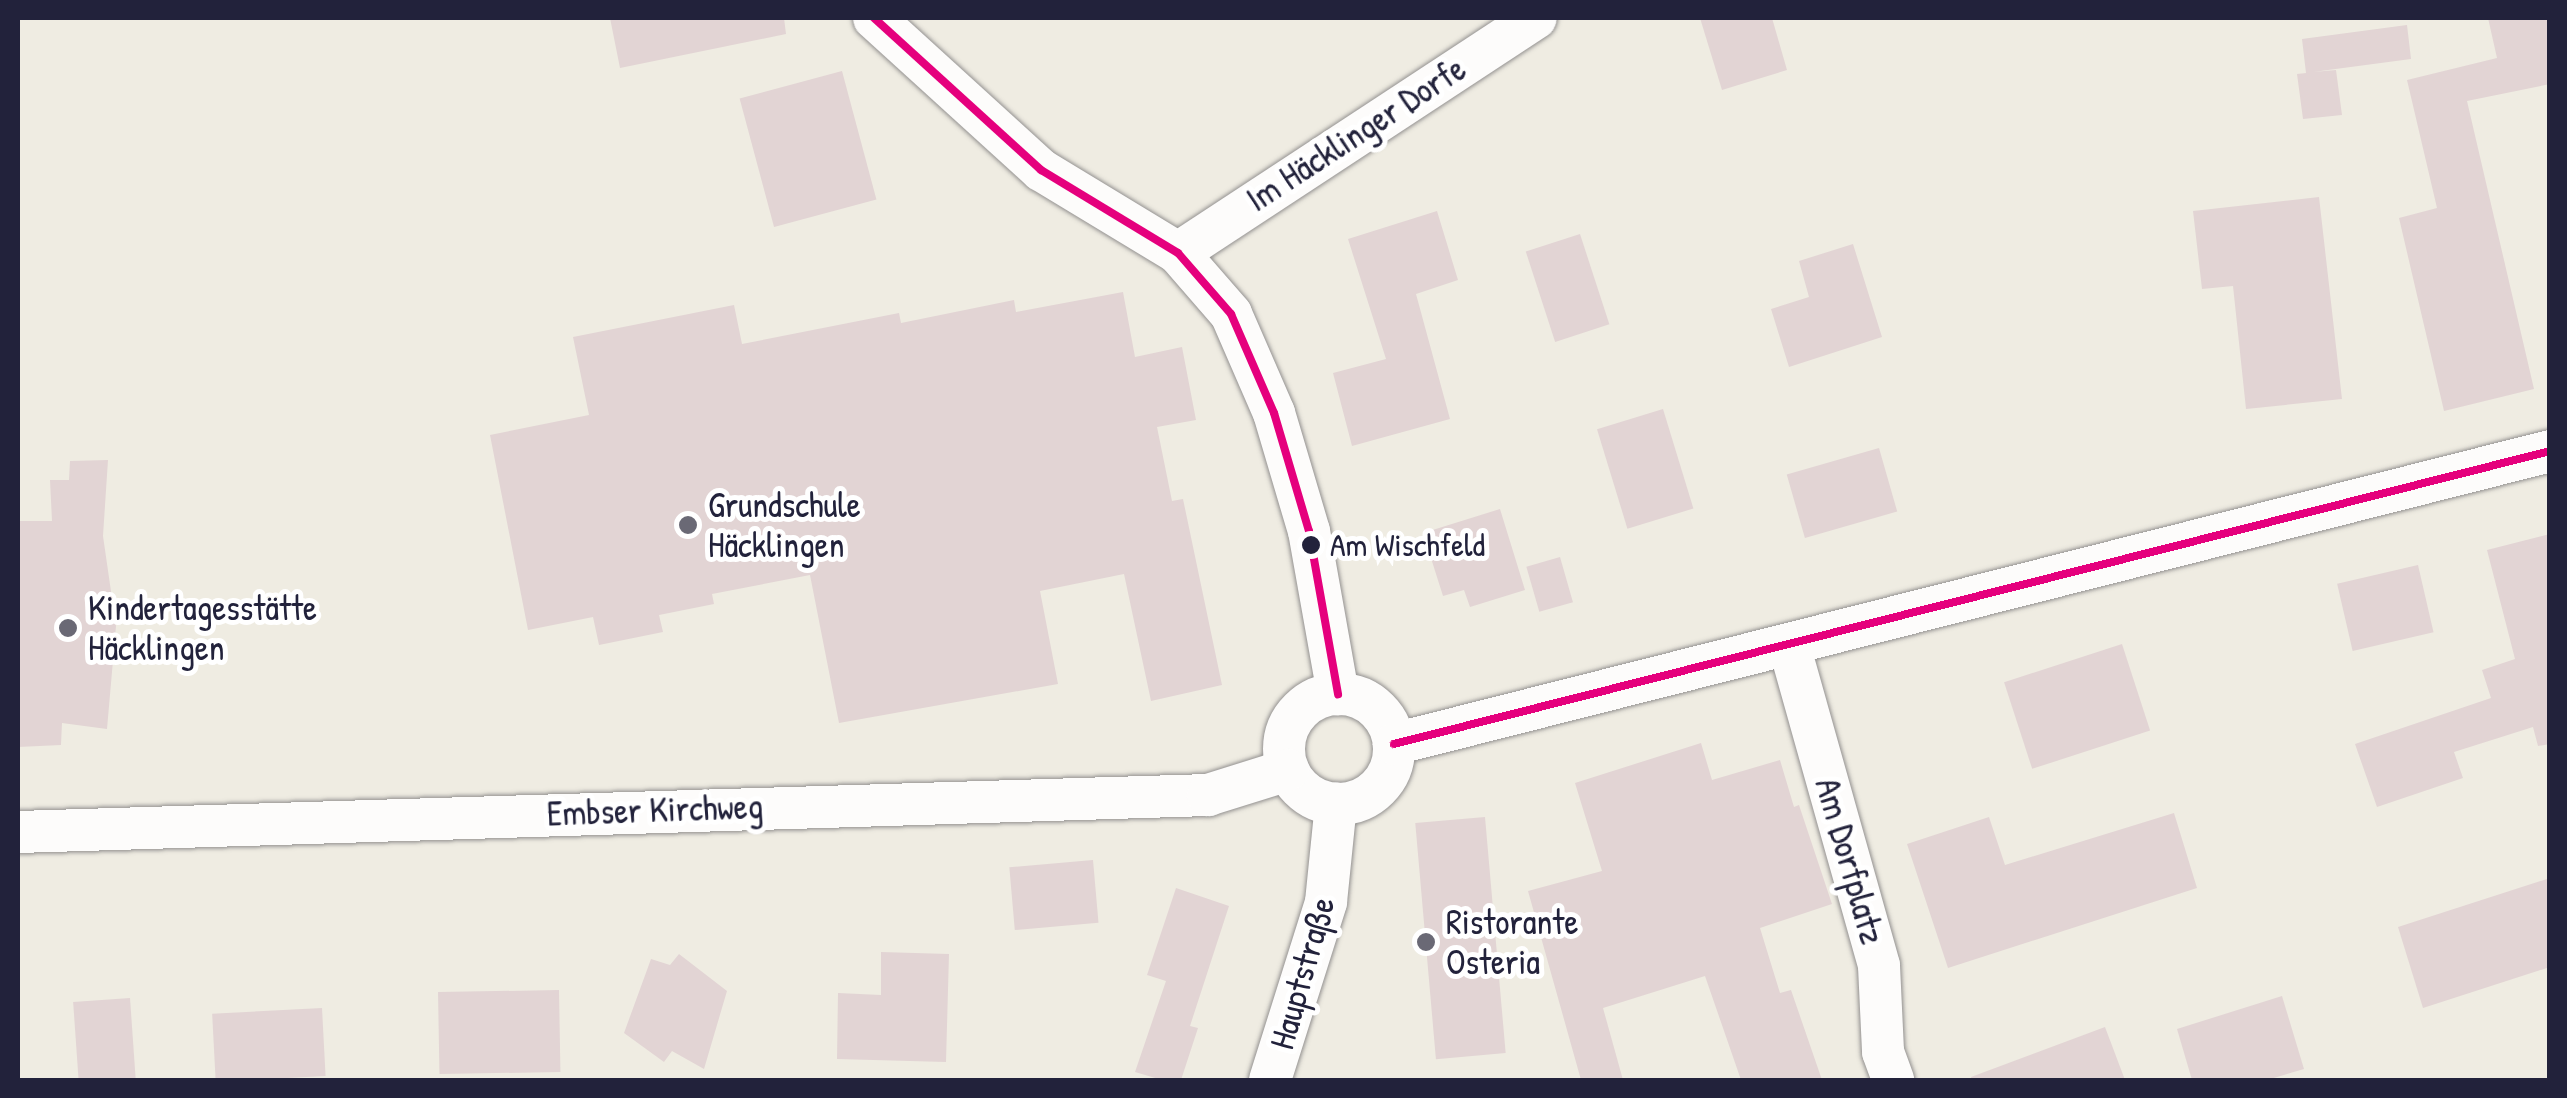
<!DOCTYPE html>
<meta charset="utf-8">
<style>
body{margin:0}
#map{position:relative;width:2567px;height:1098px;overflow:hidden;background:#efece2;font-family:"Patrick Hand",sans-serif}
div>[style]{position:absolute}
[style*='--x']{left:calc(var(--x)*1px);top:calc(var(--y)*1px);width:calc(var(--w)*1px);rotate:calc(var(--a)*1deg)}
.building>*{inset:0;background:#e2d4d4;transform-origin:0 0}
.roads{filter:drop-shadow(0 0 2px #939190) drop-shadow(0 0 2px #939190)}
.street>*{height:42px;margin:-21px;padding:0 21px;transform-origin:21px;border-radius:21px;background:#fdfcfb}
.street>.ring{margin:-21px;padding:0;box-sizing:content-box;background:none;border:42px solid #fdfcfb;border-radius:50%}
.bus-1>*{height:8px;margin:-4px;padding:0 4px;transform-origin:4px;border-radius:4px;background:#e5007d}
.dots>*{width:28px;height:28px;translate:-50% -50%;box-sizing:border-box;border:5px solid #fff;border-radius:50%}
span{translate:-50% -50%;white-space:nowrap;text-align:center;line-height:1.15;-webkit-text-stroke:10px #fff;paint-order:stroke}
.bus-label{font-size:32px;color:#22223b}
.left{translate:0 -50%;text-align:left}
.street-label{font-size:35px;color:#22223b}
.poi-label{font-size:35px;color:#22223b}
.frame{position:absolute;inset:0;border:20px solid #22223b;pointer-events:none}
</style>
<div id="map">
<div class="building">
<div style="clip-path:polygon(610px 18px,784px 18px,786px 34px,620px 68px)"></div>
<div style="clip-path:polygon(1700px 18px,1772px 18px,1787px 70px,1722px 90px)"></div>
<div style="clip-path:polygon(2488px 18px,2550px 18px,2550px 84px,2467px 101px,2534px 389px,2444px 411px,2399px 218px,2437px 208px,2407px 80px,2497px 58px)"></div>
<div style="clip-path:polygon(2407px 25px,2411px 59px,2313px 72px,2336px 70px,2342px 115px,2303px 119px,2297px 74px,2306px 73px,2302px 39px)"></div>
<div style="left:842px;top:71px;width:133px;height:106px;rotate:75deg"></div>
<div style="clip-path:polygon(2319px 197px,2342px 399px,2246px 409px,2233px 286px,2202px 289px,2193px 211px)"></div>
<div style="clip-path:polygon(1437px 211px,1458px 280px,1416px 294px,1450px 419px,1352px 446px,1333px 373px,1386px 359px,1348px 239px)"></div>
<div style="left:1580px;top:234px;width:95px;height:57px;rotate:72deg"></div>
<div style="clip-path:polygon(1853px 244px,1882px 337px,1789px 367px,1771px 309px,1809px 297px,1799px 261px)"></div>
<div style="clip-path:polygon(1123px 292px,1135px 357px,1182px 347px,1196px 420px,1157px 427px,1172px 501px,1183px 499px,1222px 685px,1151px 701px,1124px 574px,1040px 591px,1058px 684px,839px 723px,810px 575px,712px 594px,714px 604px,659px 615px,663px 632px,599px 645px,593px 617px,528px 630px,490px 435px,589px 415px,573px 337px,734px 305px,742px 344px,899px 313px,901px 323px,1014px 300px,1016px 312px)"></div>
<div style="left:1663px;top:409px;width:104px;height:69px;rotate:73deg"></div>
<div style="left:1879px;top:448px;width:66px;height:96px;rotate:74deg"></div>
<div style="clip-path:polygon(108px 460px,103px 536px,116px 626px,107px 729px,62px 723px,61px 745px,18px 747px,18px 521px,52px 521px,50px 480px,69px 480px,70px 461px)"></div>
<div style="clip-path:polygon(1500px 509px,1525px 590px,1470px 607px,1464px 590px,1443px 596px,1423px 533px)"></div>
<div style="clip-path:polygon(2550px 534px,2550px 744px,2538px 746px,2533px 727px,2454px 752px,2463px 778px,2377px 807px,2355px 744px,2491px 698px,2482px 670px,2515px 659px,2487px 550px)"></div>
<div style="left:1560px;top:557px;width:47px;height:35px;rotate:74deg"></div>
<div style="left:2418px;top:565px;width:69px;height:83px;rotate:77deg"></div>
<div style="left:2122px;top:644px;width:91px;height:124px;rotate:72deg"></div>
<div style="clip-path:polygon(1701px 743px,1712px 780px,1780px 760px,1794px 807px,1799px 805px,1832px 904px,1760px 928px,1780px 993px,1791px 990px,1822px 1080px,1741px 1080px,1705px 976px,1603px 1008px,1623px 1080px,1581px 1080px,1528px 891px,1602px 871px,1575px 783px)"></div>
<div style="clip-path:polygon(2174px 813px,2197px 888px,1948px 968px,1907px 844px,1989px 817px,2005px 865px)"></div>
<div style="left:1485px;top:817px;width:237px;height:70px;rotate:85deg"></div>
<div style="left:1093px;top:860px;width:63px;height:84px;rotate:85deg"></div>
<div style="clip-path:polygon(2550px 878px,2550px 967px,2423px 1008px,2398px 927px)"></div>
<div style="clip-path:polygon(1176px 888px,1229px 906px,1190px 1026px,1198px 1028px,1181px 1080px,1162px 1080px,1135px 1072px,1166px 981px,1147px 975px)"></div>
<div style="clip-path:polygon(881px 952px,949px 954px,946px 1062px,837px 1059px,838px 993px,881px 995px)"></div>
<div style="clip-path:polygon(679px 954px,727px 991px,704px 1069px,672px 1051px,664px 1062px,624px 1033px,651px 959px,670px 965px)"></div>
<div style="left:559px;top:990px;width:82px;height:121px;rotate:89deg"></div>
<div style="clip-path:polygon(2282px 996px,2304px 1069px,2267px 1080px,2192px 1080px,2177px 1029px)"></div>
<div style="left:130px;top:998px;width:82px;height:57px;rotate:86deg"></div>
<div style="left:322px;top:1008px;width:68px;height:110px;rotate:87deg"></div>
<div style="clip-path:polygon(2105px 1027px,2125px 1080px,1972px 1080px,1971px 1077px)"></div>
</div>
<div class="roads">
<div class="street">
<div style="--x:874;--y:18;--w:226;--a:42.3"></div>
<div style="--x:1041;--y:170;--w:160;--a:31.2"></div>
<div style="--x:1178;--y:253;--w:81;--a:49"></div>
<div style="--x:1231;--y:314;--w:108;--a:66.5"></div>
<div style="--x:1274;--y:413;--w:123;--a:73.5"></div>
<div style="--x:1309;--y:531;--w:166;--a:79.9"></div>
<div style="--x:1178;--y:253;--w:428;--a:-33.3"></div>
<div style="--x:1789;--y:645;--w:333;--a:74.3"></div>
<div style="--x:1879;--y:966;--w:86;--a:87.3"></div>
<div style="--x:1883;--y:1052;--w:30;--a:70"></div>
<div class="ring" style="left:1284px;top:694px;width:68px;height:68px"></div>
<div style="--x:1394;--y:744;--w:1193;--a:-14.22"></div>
<div style="--x:18;--y:832;--w:1191;--a:-1.78"></div>
<div style="--x:1208;--y:795;--w:84;--a:-17.4"></div>
<div style="--x:1270;--y:1080;--w:187;--a:-72.5"></div>
<div style="--x:1326;--y:902;--w:99;--a:-84.2"></div>
</div>
</div>
<div class="bus-1">
<div style="--x:874;--y:18;--w:226;--a:42.3"></div>
<div style="--x:1041;--y:170;--w:160;--a:31.2"></div>
<div style="--x:1178;--y:253;--w:81;--a:49"></div>
<div style="--x:1231;--y:314;--w:108;--a:66.5"></div>
<div style="--x:1274;--y:413;--w:123;--a:73.5"></div>
<div style="--x:1309;--y:531;--w:166;--a:79.9"></div>
<div style="--x:1394;--y:744;--w:1193;--a:-14.22"></div>
</div>
<div class="dots">
<div style="left:688px;top:525px;background:#6a6975"></div>
<div style="left:1311px;top:545px;background:#22223b"></div>
<div style="left:68px;top:628px;background:#6a6975"></div>
<div style="left:1426px;top:942px;background:#6a6975"></div>
</div>
<div class="bus-label">
<span class="left" style="left:1330px;top:545px">Am Wischfeld</span>
</div>
<div class="street-label">
<span style="left:1356px;top:134px;rotate:-33deg">Im Häcklinger Dorfe</span>
<span style="left:655px;top:810px;rotate:-2deg">Embser Kirchweg</span>
<span style="left:1850px;top:861px;rotate:74deg">Am Dorfplatz</span>
<span style="left:1302px;top:973px;rotate:-74deg">Hauptstraße</span>
</div>
<div class="poi-label">
<span class="left" style="left:708px;top:525px">Grundschule<br>Häcklingen</span>
<span class="left" style="left:88px;top:628px">Kindertagesstätte<br>Häcklingen</span>
<span class="left" style="left:1446px;top:942px">Ristorante<br>Osteria</span>
</div>
<div class="frame"></div>
</div>
